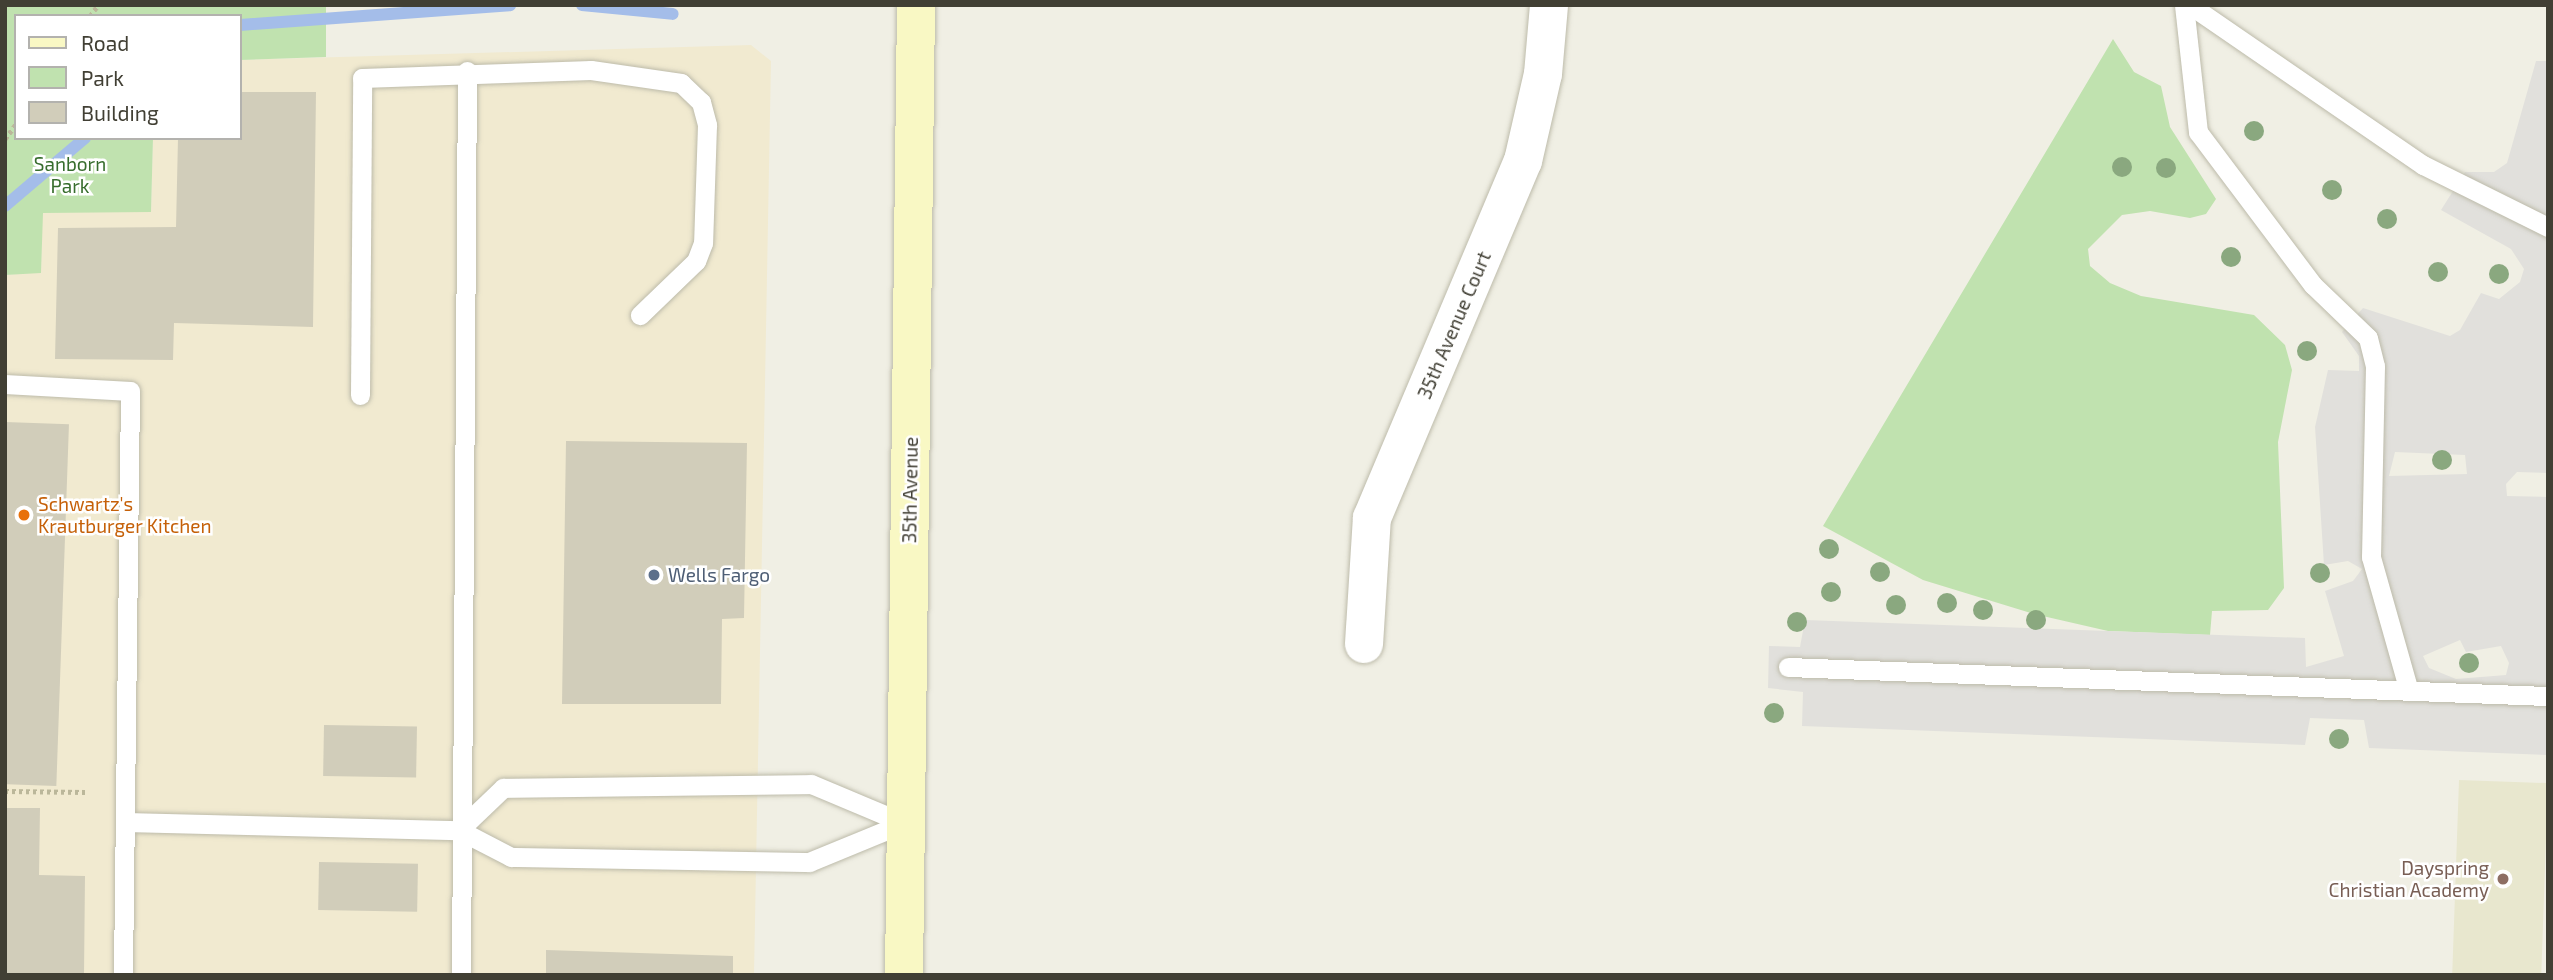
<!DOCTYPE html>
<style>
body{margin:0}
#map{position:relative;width:2553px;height:980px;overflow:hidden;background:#f0efe4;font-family:"Exo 2",sans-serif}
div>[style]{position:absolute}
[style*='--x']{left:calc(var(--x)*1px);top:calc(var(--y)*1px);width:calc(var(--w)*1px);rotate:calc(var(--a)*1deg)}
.commercial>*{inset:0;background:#f1ead0}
.education>*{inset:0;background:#e8e7ce;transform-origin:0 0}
.green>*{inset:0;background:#c0e2af}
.parking>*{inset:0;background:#e1e0dc}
.stream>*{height:12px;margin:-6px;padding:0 6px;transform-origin:6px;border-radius:6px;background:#a4bde9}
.building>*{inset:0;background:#d1cdba;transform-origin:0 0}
.path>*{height:4.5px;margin-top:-2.25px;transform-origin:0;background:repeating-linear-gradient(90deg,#bbb79a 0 3.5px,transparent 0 7px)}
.roads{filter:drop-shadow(0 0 2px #bdbbaa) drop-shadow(0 0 2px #bdbbaa)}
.lane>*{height:19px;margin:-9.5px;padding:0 9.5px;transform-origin:9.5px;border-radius:9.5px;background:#fff}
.street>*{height:38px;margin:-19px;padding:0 19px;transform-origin:19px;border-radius:19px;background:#fff}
.secondary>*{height:38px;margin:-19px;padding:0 19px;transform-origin:19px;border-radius:19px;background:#f9f8c4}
.trees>*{width:20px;height:20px;margin:-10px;border-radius:50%;background:#8aa87f}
.dots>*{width:19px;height:19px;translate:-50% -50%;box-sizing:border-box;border:4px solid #fff;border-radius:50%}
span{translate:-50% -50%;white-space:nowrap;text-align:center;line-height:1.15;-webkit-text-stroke:5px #fff;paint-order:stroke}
.park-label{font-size:19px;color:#376d2d}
.street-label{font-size:19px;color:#413f34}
.food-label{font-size:19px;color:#c56008}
.left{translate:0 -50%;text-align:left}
.service-label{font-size:19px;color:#4e5e75}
.education-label{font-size:19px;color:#785e54}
.right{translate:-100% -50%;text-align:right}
.frame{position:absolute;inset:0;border:7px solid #413f34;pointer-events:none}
.legend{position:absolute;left:14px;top:14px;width:228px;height:126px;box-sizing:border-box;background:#fff;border:2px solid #b3b2ae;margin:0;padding:9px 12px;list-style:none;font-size:21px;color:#413f34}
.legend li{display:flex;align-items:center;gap:14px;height:35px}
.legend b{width:35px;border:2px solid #b3b2ae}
</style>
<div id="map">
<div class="commercial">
<div style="clip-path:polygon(751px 45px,771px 61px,754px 975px,5px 975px,5px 275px,41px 272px,42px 212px,151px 211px,153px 138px,240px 138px,240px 60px)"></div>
</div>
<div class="education">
<div style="left:2459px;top:780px;width:89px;height:195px;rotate:2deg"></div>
</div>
<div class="green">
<div style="clip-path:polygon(5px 5px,326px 5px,326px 57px,240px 60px,240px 16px,16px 16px,16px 138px,153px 138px,151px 212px,43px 213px,41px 273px,5px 275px)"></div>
<div style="clip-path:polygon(2113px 39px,2134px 72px,2161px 86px,2170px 127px,2216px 199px,2206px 214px,2190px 218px,2150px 211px,2122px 215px,2088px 249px,2090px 266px,2110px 283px,2141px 296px,2254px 315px,2285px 345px,2292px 370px,2278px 442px,2284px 588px,2268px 610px,2212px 611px,2210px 635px,2108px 631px,2034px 614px,1923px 580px,1823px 526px)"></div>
</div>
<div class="parking">
<div style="clip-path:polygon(evenodd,2536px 61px,2548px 61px,2548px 473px,2517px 472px,2506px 484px,2507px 496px,2548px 497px,2548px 755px,2369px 748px,2364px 720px,2310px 718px,2305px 745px,1802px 726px,1803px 692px,1768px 688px,1769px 646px,1800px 647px,1805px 620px,2305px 638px,2306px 667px,2344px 656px,2325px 591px,2353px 581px,2362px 569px,2348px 561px,2324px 565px,2315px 427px,2328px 370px,2359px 371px,2359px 356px,2342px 332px,2363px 308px,2450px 336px,2460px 330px,2481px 293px,2499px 299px,2520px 282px,2524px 269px,2511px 249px,2441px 210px,2465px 172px,2494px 172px,2507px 163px,2536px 61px,2395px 452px,2465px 455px,2467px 474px,2389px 476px,2395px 452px,2536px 61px,2460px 640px,2466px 652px,2501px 646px,2509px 663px,2506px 675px,2456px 679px,2429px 668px,2423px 656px,2460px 640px)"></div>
</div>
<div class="stream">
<div style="--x:582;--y:5;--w:91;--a:5.6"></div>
<div style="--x:240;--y:25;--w:271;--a:-4.2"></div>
<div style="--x:5;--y:206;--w:105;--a:-40.4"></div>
</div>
<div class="building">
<div style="clip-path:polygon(240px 92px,316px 92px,313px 327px,174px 323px,173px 360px,55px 359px,58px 228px,176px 227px,178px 138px,240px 138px)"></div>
<div style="left:5px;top:422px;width:64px;height:362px;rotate:2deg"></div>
<div style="clip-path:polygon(566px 441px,747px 443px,744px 618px,722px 619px,721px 704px,562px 704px)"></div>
<div style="left:324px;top:725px;width:93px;height:51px;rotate:1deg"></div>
<div style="clip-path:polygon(5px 808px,40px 808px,39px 875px,85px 876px,84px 975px,5px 975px)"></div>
<div style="left:319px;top:862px;width:99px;height:48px;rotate:1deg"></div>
<div style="clip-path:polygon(546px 950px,733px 956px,733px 975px,546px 975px)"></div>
</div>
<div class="path">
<div style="--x:90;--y:16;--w:14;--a:-54"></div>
<div style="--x:5;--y:139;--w:19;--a:-54"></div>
<div style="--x:5;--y:791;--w:80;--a:0.7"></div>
</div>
<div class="roads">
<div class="lane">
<div style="--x:2184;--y:5;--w:128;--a:83.7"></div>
<div style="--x:2198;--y:132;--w:191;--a:53.1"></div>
<div style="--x:2313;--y:285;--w:76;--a:43.9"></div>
<div style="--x:2368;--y:338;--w:29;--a:76"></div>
<div style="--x:2375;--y:366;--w:191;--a:91.2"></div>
<div style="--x:2371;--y:557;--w:139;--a:74.2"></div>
<div style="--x:2190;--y:5;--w:283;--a:34.5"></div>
<div style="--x:2423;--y:165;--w:140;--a:26.4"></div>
<div style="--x:5;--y:384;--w:125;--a:3.2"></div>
<div style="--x:130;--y:391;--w:584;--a:90.69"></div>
<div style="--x:360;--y:395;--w:317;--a:-89.6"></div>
<div style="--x:362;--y:78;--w:229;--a:-2"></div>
<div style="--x:591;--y:70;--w:91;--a:8.2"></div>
<div style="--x:681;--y:83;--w:28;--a:44"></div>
<div style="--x:701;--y:102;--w:24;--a:75"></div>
<div style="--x:707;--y:125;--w:118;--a:91.9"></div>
<div style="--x:703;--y:243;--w:19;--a:111"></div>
<div style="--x:696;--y:261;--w:78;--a:136"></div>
<div style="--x:1788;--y:667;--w:761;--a:2.19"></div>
<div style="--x:125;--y:822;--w:334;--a:1.4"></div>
<div style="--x:459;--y:830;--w:59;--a:27.4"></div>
<div style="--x:511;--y:857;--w:298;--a:1"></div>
<div style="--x:809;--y:862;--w:103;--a:-22.3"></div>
<div style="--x:459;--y:830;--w:61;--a:-43.7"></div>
<div style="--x:503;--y:788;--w:308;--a:-0.7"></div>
<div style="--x:811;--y:784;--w:101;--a:22.8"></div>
<div style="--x:461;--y:975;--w:904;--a:-89.62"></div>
</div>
<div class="street">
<div style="--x:1364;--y:644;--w:126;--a:-86.4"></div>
<div style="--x:1372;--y:518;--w:388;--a:-67.1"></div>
<div style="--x:1523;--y:161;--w:89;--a:-77.1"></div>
<div style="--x:1543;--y:74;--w:69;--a:-85"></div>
</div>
<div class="secondary">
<div style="--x:904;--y:975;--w:970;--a:-89.29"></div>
</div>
</div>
<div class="trees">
<div style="left:2254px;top:131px"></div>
<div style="left:2122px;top:167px"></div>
<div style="left:2166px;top:168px"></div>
<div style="left:2332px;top:190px"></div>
<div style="left:2387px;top:219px"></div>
<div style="left:2231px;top:257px"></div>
<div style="left:2438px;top:272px"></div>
<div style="left:2499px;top:274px"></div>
<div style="left:2307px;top:351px"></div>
<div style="left:2442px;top:460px"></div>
<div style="left:1829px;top:549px"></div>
<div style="left:1880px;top:572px"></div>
<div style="left:2320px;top:573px"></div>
<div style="left:1831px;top:592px"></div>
<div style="left:1947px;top:603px"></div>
<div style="left:1896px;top:605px"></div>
<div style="left:1983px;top:610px"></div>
<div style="left:2036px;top:620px"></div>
<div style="left:1797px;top:622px"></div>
<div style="left:2469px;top:663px"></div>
<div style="left:1774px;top:713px"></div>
<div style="left:2339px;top:739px"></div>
</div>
<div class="dots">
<div style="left:24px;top:515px;background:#e8710a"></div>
<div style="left:654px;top:575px;background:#5c6f8a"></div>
<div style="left:2503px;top:879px;background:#8d6e63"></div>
</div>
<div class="park-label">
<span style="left:70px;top:175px">Sanborn<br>Park</span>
</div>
<div class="street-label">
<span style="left:1454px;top:325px;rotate:-67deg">35th Avenue Court</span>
<span style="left:910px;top:490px;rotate:-89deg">35th Avenue</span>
</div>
<div class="food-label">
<span class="left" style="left:38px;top:515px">Schwartz's<br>Krautburger Kitchen</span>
</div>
<div class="service-label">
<span class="left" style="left:668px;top:575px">Wells Fargo</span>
</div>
<div class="education-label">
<span class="right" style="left:2489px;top:879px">Dayspring<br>Christian Academy</span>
</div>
<div class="frame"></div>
<ul class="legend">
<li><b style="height:9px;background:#f9f8c4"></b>Road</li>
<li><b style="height:19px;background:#c0e2af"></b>Park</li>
<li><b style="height:19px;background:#d1cdba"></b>Building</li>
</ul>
</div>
